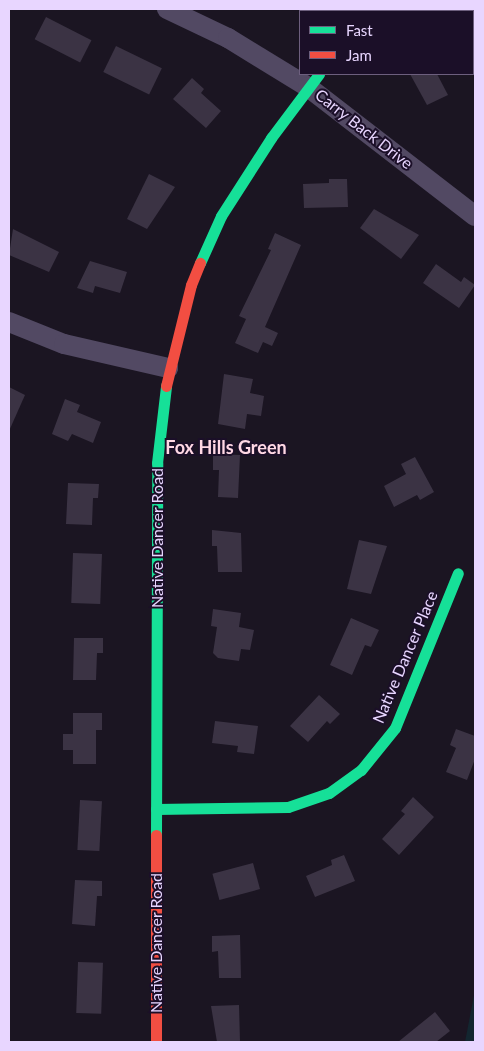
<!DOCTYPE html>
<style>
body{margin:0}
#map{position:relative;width:484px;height:1051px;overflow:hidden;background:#1b1522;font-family:Lato,sans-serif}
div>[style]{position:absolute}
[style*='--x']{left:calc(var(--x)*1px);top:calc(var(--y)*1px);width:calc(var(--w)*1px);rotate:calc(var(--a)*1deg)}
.green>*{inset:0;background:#132630}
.building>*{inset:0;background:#3b3344;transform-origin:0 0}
.street>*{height:20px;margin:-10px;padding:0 10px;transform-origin:10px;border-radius:10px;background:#524963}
.fast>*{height:11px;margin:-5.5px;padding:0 5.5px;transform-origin:5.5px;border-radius:5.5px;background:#16e098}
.jam>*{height:11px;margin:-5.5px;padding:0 5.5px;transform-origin:5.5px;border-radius:5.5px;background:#f24e42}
span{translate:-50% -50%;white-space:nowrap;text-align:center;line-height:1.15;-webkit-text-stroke:4px #1b0f28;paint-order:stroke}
.street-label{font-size:16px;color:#e8d6ff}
.neighbourhood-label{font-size:18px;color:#ffd8e4;font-weight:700}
.frame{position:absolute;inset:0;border:10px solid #e8d6ff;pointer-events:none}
.legend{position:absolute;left:299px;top:10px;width:175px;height:65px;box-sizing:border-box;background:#1b0f28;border:1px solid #6d5f7e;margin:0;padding:6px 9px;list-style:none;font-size:15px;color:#e8d6ff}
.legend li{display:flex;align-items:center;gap:10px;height:25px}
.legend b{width:25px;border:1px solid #6d5f7e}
</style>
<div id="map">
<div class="green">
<div style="clip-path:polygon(475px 990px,475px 1042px,465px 1042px)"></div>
</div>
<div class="building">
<div style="left:46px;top:17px;width:51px;height:25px;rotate:27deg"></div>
<div style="left:116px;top:46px;width:51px;height:29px;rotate:26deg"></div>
<div style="clip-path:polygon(410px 74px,437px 74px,448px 95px,427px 105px)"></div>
<div style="clip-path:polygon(192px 78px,204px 89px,201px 93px,221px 111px,206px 128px,173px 99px)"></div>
<div style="clip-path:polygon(149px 174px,175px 187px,147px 229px,127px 219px)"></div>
<div style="clip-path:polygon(329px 179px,347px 179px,348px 207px,304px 208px,303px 184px,329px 183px)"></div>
<div style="clip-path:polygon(374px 209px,419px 235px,401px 259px,360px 228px)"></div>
<div style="clip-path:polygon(13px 229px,59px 252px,49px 272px,9px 255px)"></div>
<div style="clip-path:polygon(275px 233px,301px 245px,265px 327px,278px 333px,272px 346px,263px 342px,258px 353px,235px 343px,246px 319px,239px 316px,271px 250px,268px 249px)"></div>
<div style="clip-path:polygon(90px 261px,127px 272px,120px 293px,95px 286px,93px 293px,77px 288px)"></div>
<div style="clip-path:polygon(436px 264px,461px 282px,464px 277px,475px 285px,459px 308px,423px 283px)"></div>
<div style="clip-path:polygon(224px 374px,253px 379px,250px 393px,264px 396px,261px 416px,247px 414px,245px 429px,218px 424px)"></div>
<div style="clip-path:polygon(9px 387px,25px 395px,9px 431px)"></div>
<div style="clip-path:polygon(65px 399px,80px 405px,77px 412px,101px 422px,93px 443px,72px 434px,68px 441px,52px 434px)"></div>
<div style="clip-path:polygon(213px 454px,240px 455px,238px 498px,218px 497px,219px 470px,213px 470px)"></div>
<div style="clip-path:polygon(415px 457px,434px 492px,420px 500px,417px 495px,394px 507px,384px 486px,406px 474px,401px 464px)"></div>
<div style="clip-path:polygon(68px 483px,99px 484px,98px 498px,93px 498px,92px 525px,66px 524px)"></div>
<div style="clip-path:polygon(212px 530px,241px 533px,242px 572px,218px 572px,217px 546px,212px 546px)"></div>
<div style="clip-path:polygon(359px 540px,387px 546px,371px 594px,347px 589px)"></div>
<div style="left:73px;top:553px;width:29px;height:50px;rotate:2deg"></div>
<div style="clip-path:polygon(213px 609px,241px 613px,239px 627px,254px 630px,250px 650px,241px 649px,239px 661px,218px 658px,213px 653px,217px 627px,211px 626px)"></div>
<div style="clip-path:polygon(351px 618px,379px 630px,371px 647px,365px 645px,352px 675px,330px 665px)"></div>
<div style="clip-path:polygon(74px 638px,103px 638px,103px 653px,97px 653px,96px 680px,73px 680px)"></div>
<div style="clip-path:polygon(319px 695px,340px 714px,330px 724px,327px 721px,308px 742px,290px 726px)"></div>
<div style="clip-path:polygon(73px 713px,102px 713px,102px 730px,96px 730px,96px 764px,73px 764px,73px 750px,63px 750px,63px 734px,73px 734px)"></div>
<div style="clip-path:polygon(215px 721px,258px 726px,254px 754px,237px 752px,238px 746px,212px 743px)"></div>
<div style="clip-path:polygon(456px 729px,475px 736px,475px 759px,467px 780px,446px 772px,456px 748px,450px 745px)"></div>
<div style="clip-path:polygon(413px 797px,434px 817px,399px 855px,382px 839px,405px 814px,401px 811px)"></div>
<div style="left:80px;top:800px;width:22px;height:50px;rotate:3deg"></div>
<div style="clip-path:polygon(344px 855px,355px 881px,315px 897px,306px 876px,332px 865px,331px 860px)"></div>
<div style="left:253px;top:863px;width:27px;height:42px;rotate:75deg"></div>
<div style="clip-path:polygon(75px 880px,102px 881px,102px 896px,97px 896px,95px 926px,72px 924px)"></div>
<div style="clip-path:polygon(240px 935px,241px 978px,219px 978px,218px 951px,212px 952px,212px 936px)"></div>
<div style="left:78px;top:962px;width:25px;height:51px;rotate:2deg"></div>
<div style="clip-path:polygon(239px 1005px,240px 1042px,217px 1042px,211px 1006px)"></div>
<div style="clip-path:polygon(435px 1012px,450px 1031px,436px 1042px,398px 1042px)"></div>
</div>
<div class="street">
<div style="--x:167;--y:9;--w:68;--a:25.4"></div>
<div style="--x:228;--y:38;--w:94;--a:31.5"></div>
<div style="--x:308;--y:87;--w:211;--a:37.7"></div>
<div style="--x:378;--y:11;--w:4;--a:-34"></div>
<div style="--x:9;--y:322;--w:59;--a:21.8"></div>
<div style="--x:64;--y:344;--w:107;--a:13"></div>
</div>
<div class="fast">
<div style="--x:200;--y:263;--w:51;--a:-65.9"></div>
<div style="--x:221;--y:216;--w:93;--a:-57.3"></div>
<div style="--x:271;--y:138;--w:80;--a:-53.1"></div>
<div style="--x:156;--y:809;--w:132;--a:-0.9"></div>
<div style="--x:288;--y:807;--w:43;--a:-18.9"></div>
<div style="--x:329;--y:793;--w:39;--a:-36"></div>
<div style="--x:361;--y:770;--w:54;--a:-51"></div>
<div style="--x:395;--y:728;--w:167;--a:-67.9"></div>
<div style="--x:156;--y:835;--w:372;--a:-89.8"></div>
<div style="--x:157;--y:463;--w:78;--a:-83.3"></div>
</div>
<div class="jam">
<div style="--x:166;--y:386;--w:104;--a:-76.1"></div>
<div style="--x:191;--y:285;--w:24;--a:-68"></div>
<div style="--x:156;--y:1042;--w:207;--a:-90"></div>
</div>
<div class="street-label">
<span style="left:364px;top:129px;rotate:38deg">Carry Back Drive</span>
<span style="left:157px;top:538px;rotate:-90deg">Native Dancer Road</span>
<span style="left:405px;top:657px;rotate:-67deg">Native Dancer Place</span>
<span style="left:156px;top:943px;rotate:-90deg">Native Dancer Road</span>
</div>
<div class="neighbourhood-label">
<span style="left:226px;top:447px">Fox Hills Green</span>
</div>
<div class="frame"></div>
<ul class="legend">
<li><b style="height:6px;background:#16e098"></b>Fast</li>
<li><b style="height:6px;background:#f24e42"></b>Jam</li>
</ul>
</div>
